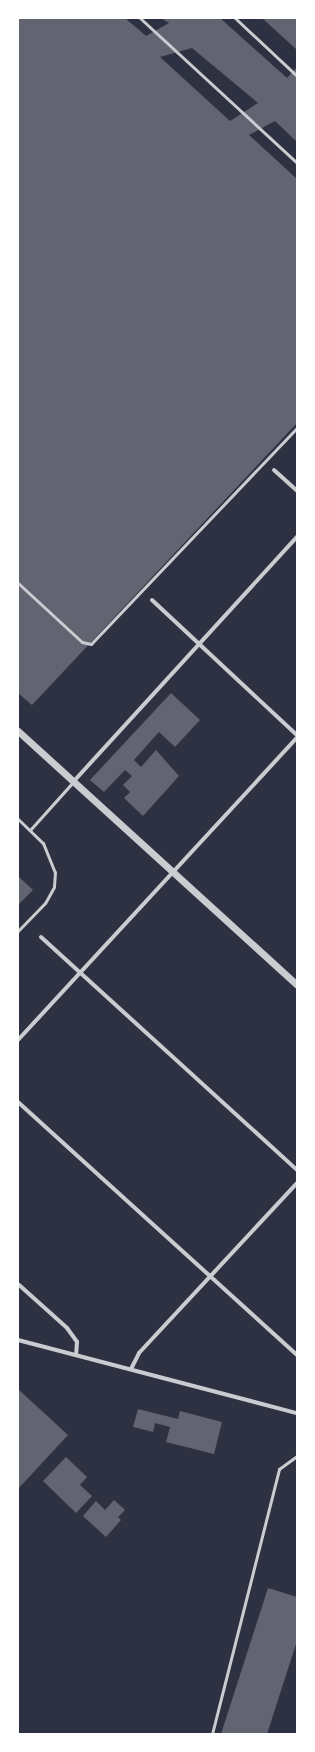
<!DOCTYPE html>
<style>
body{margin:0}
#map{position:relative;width:315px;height:1752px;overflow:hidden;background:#2d3142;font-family:"Fira Sans",sans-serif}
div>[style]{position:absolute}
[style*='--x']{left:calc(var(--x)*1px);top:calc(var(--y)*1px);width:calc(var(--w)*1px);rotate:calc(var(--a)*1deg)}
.building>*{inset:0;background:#626471}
.service>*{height:3px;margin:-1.5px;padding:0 1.5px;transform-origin:1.5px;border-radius:1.5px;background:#caccd0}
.minor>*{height:4px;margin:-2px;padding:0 2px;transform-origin:2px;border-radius:2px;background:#caccd0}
.tertiary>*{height:7px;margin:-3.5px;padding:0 3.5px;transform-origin:3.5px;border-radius:3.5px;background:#caccd0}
span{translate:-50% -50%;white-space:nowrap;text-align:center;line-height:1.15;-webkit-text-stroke:3px #fff;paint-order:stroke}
.frame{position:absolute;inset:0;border:19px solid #fff;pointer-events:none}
</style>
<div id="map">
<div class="building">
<div style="clip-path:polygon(evenodd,18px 18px,125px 18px,146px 36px,169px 23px,161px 18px,220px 18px,287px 78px,297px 67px,297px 142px,275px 121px,249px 135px,297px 179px,297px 423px,32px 705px,18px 693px,18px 18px,192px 48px,258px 103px,230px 121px,160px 57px,192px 48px)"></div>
<div style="clip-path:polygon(262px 18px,297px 18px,297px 50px)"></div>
<div style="clip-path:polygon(171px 693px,200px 720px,175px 747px,159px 732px,134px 760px,141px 767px,156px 750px,179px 776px,143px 816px,124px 798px,130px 792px,123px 785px,132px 776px,125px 770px,104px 792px,90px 780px)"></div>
<div style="clip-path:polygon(18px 876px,33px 890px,18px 905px)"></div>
<div style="clip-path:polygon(18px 1389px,68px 1435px,18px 1489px)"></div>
<div style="clip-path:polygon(138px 1409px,178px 1419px,180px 1411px,222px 1422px,214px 1454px,166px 1442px,170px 1427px,155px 1423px,153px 1432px,133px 1427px)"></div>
<div style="clip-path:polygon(66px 1457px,87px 1477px,80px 1485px,92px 1496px,76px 1513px,43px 1481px)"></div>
<div style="clip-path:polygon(114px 1500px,125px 1510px,118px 1517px,121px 1520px,106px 1537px,83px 1516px,96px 1501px,105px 1510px)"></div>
<div style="clip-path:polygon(268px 1588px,297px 1597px,297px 1641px,267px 1734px,221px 1734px)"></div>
</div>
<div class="service">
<div style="--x:140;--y:18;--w:214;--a:42.7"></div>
<div style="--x:235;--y:18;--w:85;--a:43.1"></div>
<div style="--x:18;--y:583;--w:87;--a:42.7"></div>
<div style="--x:82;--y:642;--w:9;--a:13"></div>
<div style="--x:91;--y:644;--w:298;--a:-46.4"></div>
<div style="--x:18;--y:819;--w:35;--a:44"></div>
<div style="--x:43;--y:843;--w:31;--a:68"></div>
<div style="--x:55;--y:872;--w:15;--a:94"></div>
<div style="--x:54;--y:887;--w:18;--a:119"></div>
<div style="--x:45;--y:903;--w:39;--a:134"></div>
<div style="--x:30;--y:830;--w:66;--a:-48.1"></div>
<div style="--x:212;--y:1734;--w:273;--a:-75.8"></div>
<div style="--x:279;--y:1469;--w:22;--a:-36"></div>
</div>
<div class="minor">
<div style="--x:274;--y:470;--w:31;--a:42"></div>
<div style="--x:152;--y:600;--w:198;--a:43"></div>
<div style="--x:74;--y:781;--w:331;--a:-47.6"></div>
<div style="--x:41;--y:937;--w:346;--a:42.3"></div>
<div style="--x:18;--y:1040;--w:411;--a:-47.3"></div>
<div style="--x:18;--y:1102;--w:377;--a:42.2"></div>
<div style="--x:18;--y:1284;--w:66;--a:41.9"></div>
<div style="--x:67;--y:1328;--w:17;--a:54"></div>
<div style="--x:77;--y:1342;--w:13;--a:94"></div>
<div style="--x:18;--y:1340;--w:288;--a:14.7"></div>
<div style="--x:131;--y:1369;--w:18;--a:-63"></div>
<div style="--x:139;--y:1353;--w:232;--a:-47.1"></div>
</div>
<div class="tertiary">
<div style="--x:18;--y:731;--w:377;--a:42.3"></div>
</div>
<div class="frame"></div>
</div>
